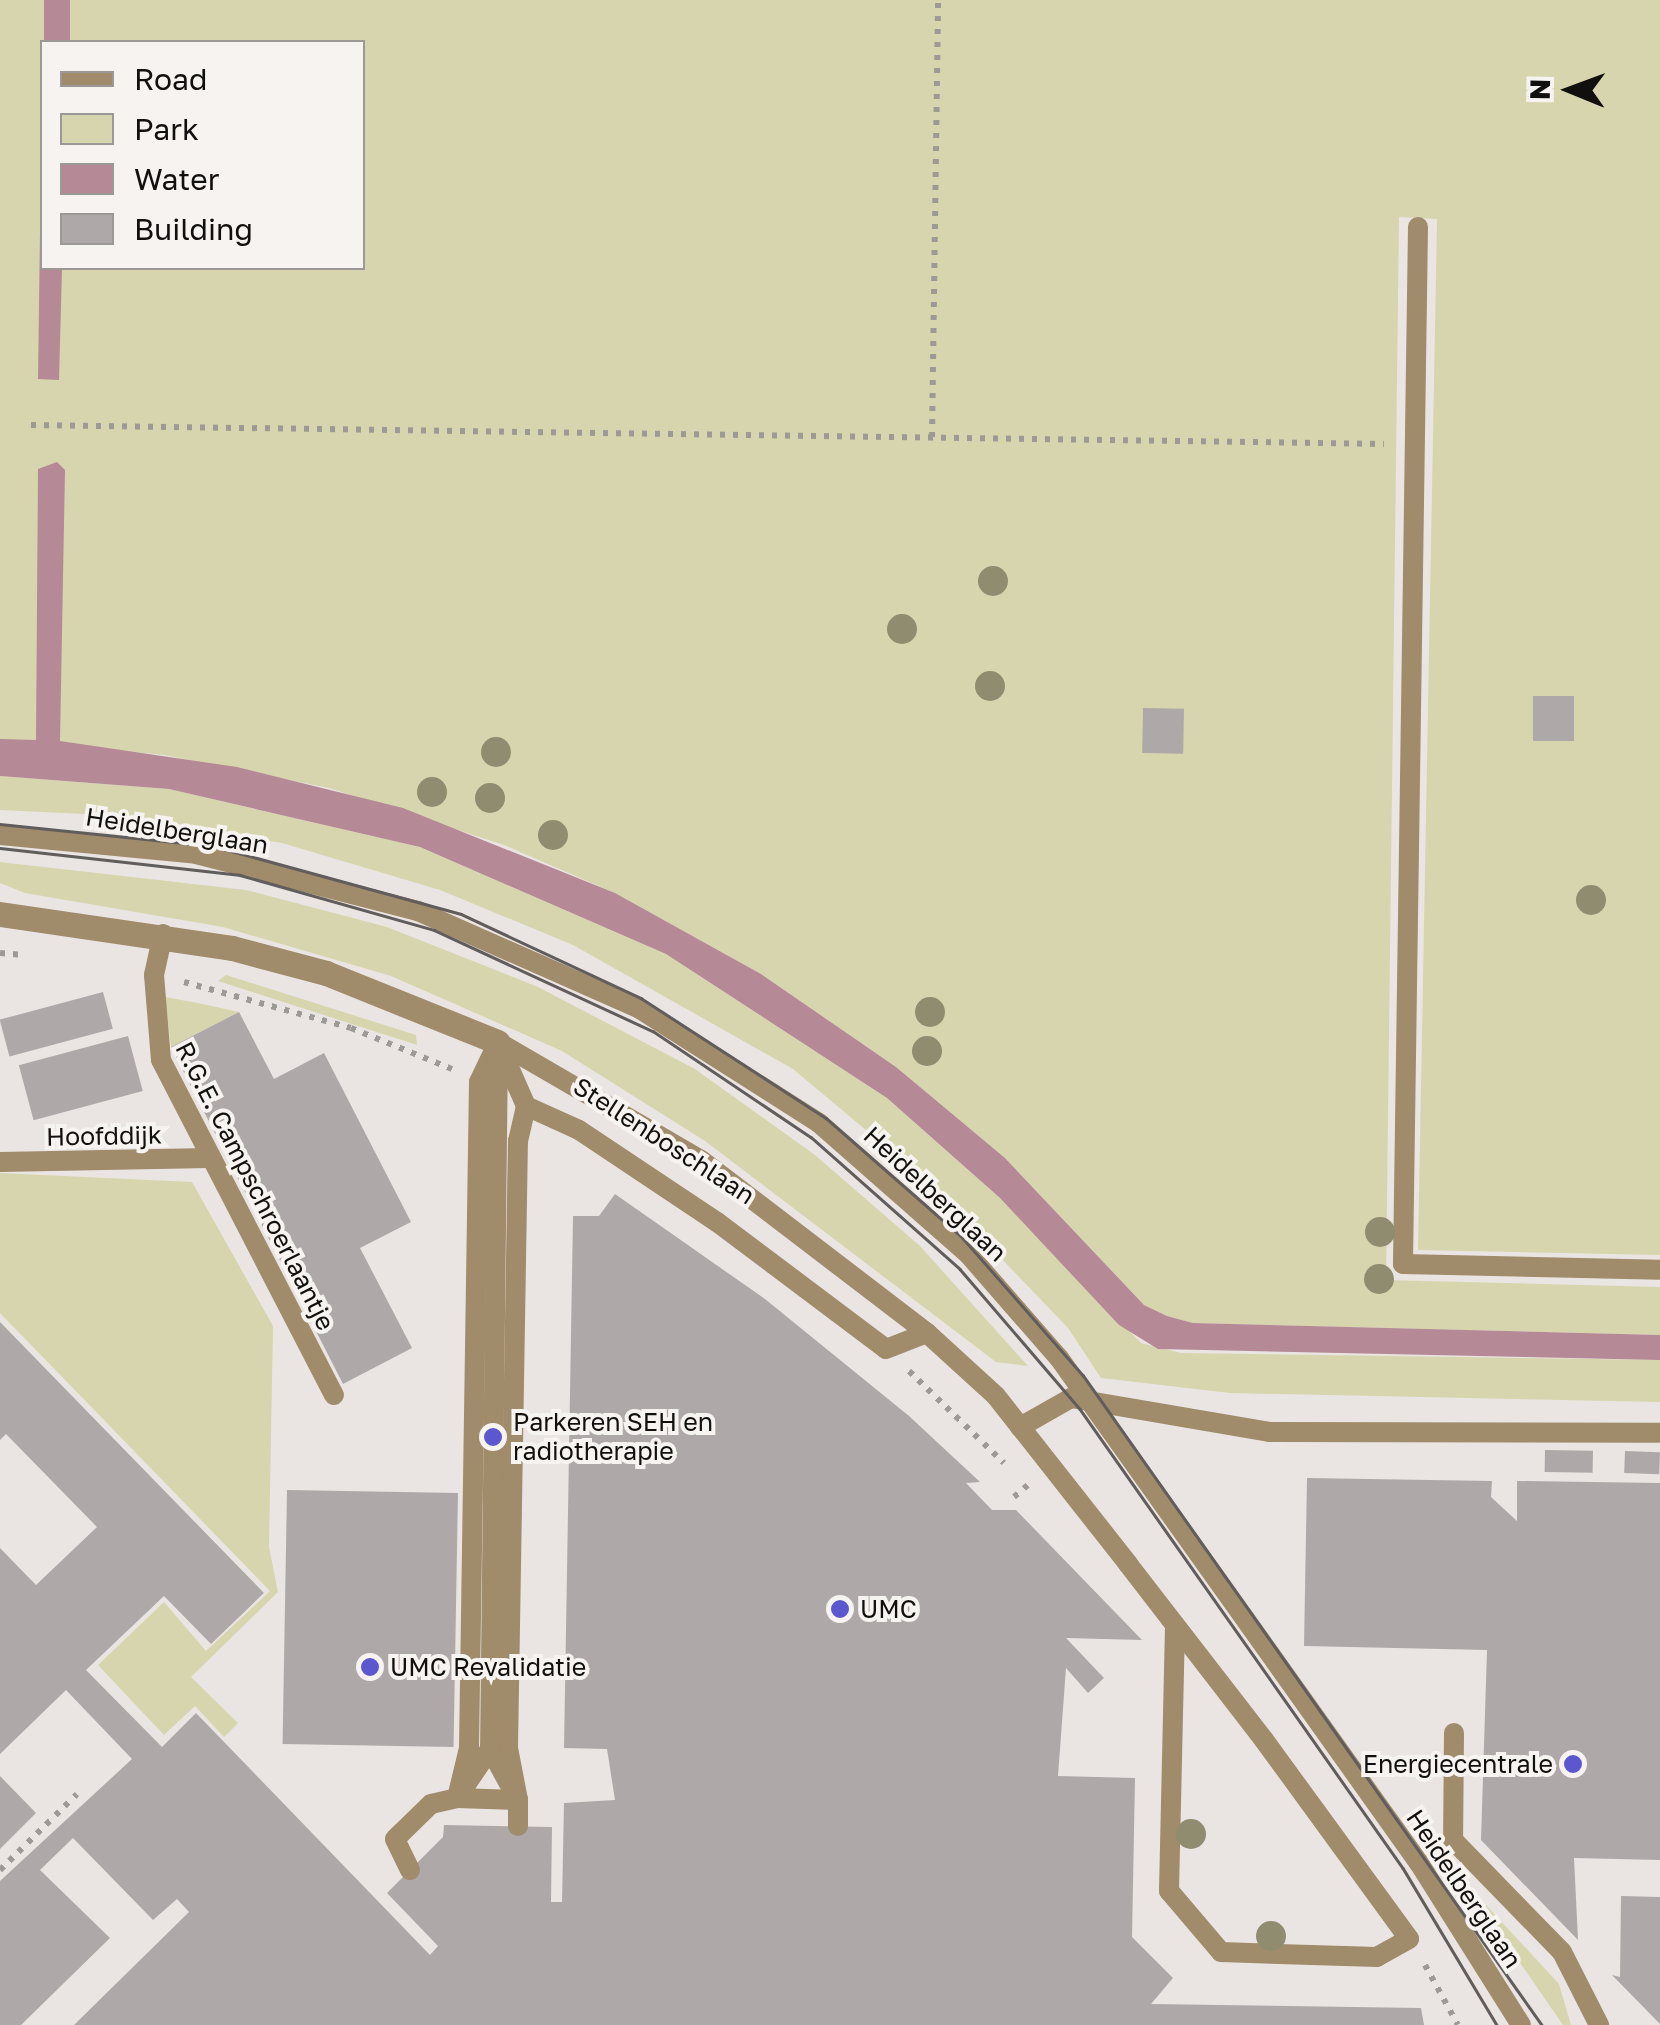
<!DOCTYPE html>
<style>
body{margin:0}
#map{position:relative;width:1660px;height:2025px;overflow:hidden;background:#eae5e3;font-family:"Golos Text",sans-serif}
div>[style]{position:absolute}
[style*='--x']{left:calc(var(--x)*1px);top:calc(var(--y)*1px);width:calc(var(--w)*1px);rotate:calc(var(--a)*1deg)}
.green>*{inset:0;background:#d7d5ad}
.water>*{inset:0;background:#b58996;transform-origin:0 0}
.building>*{inset:0;background:#aea9a8;transform-origin:0 0}
.path>*{height:6px;margin-top:-3px;transform-origin:0;background:repeating-linear-gradient(90deg,#9d9997 0 5px,transparent 0 13px)}
.lane>*{height:20px;margin:-10px;padding:0 10px;transform-origin:10px;border-radius:10px;background:#a08b6a}
.street>*{height:25px;margin:-12.5px;padding:0 12.5px;transform-origin:12.5px;border-radius:12.5px;background:#a08b6a}
.tram>*{height:2.5px;margin:-1.25px;padding:0 1.25px;transform-origin:1.25px;border-radius:1.25px;background:#605d5c}
.trees>*{width:30px;height:30px;margin:-15px;border-radius:50%;background:#908c70}
.dots>*{width:28px;height:28px;translate:-50% -50%;box-sizing:border-box;border:5px solid #f7f3f0;border-radius:50%}
span{translate:-50% -50%;white-space:nowrap;text-align:center;line-height:1.15;-webkit-text-stroke:8px #f7f3f0;paint-order:stroke}
.street-label{font-size:25px;color:#11100f}
.poi-label{font-size:25px;color:#11100f}
.left{translate:0 -50%;text-align:left}
.right{translate:-100% -50%;text-align:right}
.legend{position:absolute;left:40px;top:40px;width:325px;height:230px;box-sizing:border-box;background:#f7f3f0;border:2px solid #9b9896;margin:0;padding:12px 18px;list-style:none;font-size:30px;color:#11100f}
.legend li{display:flex;align-items:center;gap:20px;height:50px}
.legend b{width:50px;border:2px solid #9b9896}
.north{position:absolute;left:1520px;top:40px;width:100px;height:100px;-webkit-text-stroke:8px #f7f3f0;paint-order:stroke;rotate:271deg;font-size:28px;font-weight:700;line-height:40px;text-align:center;color:#11100f}
.north::after{content:'';display:block;margin:auto;width:35px;height:45px;background:#11100f;clip-path:polygon(50% 0,100% 100%,50% 72%,0 100%)}
</style>
<div id="map">
<div class="green">
<div style="clip-path:polygon(evenodd,0 0,1660px 0,1660px 1255px,1418px 1250px,1437px 219px,1399px 217px,1386px 1280px,1660px 1287px,1660px 1335px,1193px 1323px,1167px 1316px,1144px 1305px,1005px 1158px,896px 1067px,761px 974px,615px 893px,504px 845px,329px 788px,164px 755px,0 739px,0 0,42px 42px,362px 42px,362px 268px,42px 268px,42px 42px)"></div>
<div style="clip-path:polygon(0 776px,169px 789px,420px 847px,666px 954px,887px 1098px,1000px 1198px,1141px 1343px,1181px 1353px,1660px 1360px,1660px 1402px,1230px 1393px,1101px 1378px,1068px 1328px,928px 1182px,793px 1069px,573px 945px,440px 890px,282px 843px,106px 815px,0 810px)"></div>
<div style="clip-path:polygon(0 862px,246px 890px,387px 927px,538px 987px,695px 1069px,815px 1155px,920px 1246px,1028px 1366px,996px 1362px,705px 1141px,562px 1051px,391px 976px,223px 927px,25px 893px,0 883px)"></div>
<div style="clip-path:polygon(226px 975px,416px 1035px,417px 1045px,218px 981px)"></div>
<div style="clip-path:polygon(165px 997px,198px 1003px,239px 1012px,171px 1047px)"></div>
<div style="clip-path:polygon(0 1173px,192px 1182px,273px 1326px,269px 1547px,278px 1592px,191px 1677px,238px 1723px,224px 1737px,195px 1706px,164px 1735px,98px 1665px,164px 1602px,206px 1651px,270px 1591px,0 1313px)"></div>
<div style="clip-path:polygon(1462px 1879px,1559px 1984px,1571px 2025px,1563px 2025px)"></div>
</div>
<div class="water">
<div style="left:44px;top:0;width:26px;height:42px"></div>
<div style="clip-path:polygon(42px 87px,42px 268px,62px 268px,59px 380px,38px 379px)"></div>
<div style="clip-path:polygon(57px 462px,65px 470px,60px 741px,237px 767px,403px 808px,615px 893px,761px 974px,896px 1067px,1005px 1158px,1144px 1305px,1167px 1316px,1193px 1323px,1660px 1335px,1660px 1360px,1158px 1349px,1119px 1325px,1000px 1198px,887px 1098px,666px 954px,420px 847px,169px 789px,0 776px,0 739px,36px 740px,38px 469px)"></div>
</div>
<div class="building">
<div style="left:1533px;top:696px;width:41px;height:45px"></div>
<div style="left:1143px;top:708px;width:41px;height:45px;rotate:1deg"></div>
<div style="left:103px;top:992px;width:38px;height:107px;rotate:75deg"></div>
<div style="clip-path:polygon(239px 1012px,274px 1079px,324px 1053px,411px 1222px,360px 1248px,412px 1348px,343px 1384px,171px 1047px)"></div>
<div style="left:128px;top:1036px;width:57px;height:113px;rotate:75deg"></div>
<div style="clip-path:polygon(615px 1194px,765px 1299px,909px 1416px,980px 1482px,966px 1483px,992px 1510px,1016px 1510px,1142px 1640px,1066px 1638px,1104px 1678px,1088px 1693px,1066px 1668px,1058px 1776px,1135px 1778px,1132px 1937px,1173px 1978px,1151px 2004px,1421px 2008px,1424px 2025px,74px 2025px,189px 1912px,177px 1899px,153px 1920px,73px 1838px,40px 1870px,110px 1938px,21px 2025px,0 2025px,0 1881px,132px 1759px,66px 1690px,0 1754px,0 1548px,36px 1585px,97px 1527px,6px 1434px,0 1440px,0 1322px,264px 1593px,211px 1644px,164px 1596px,86px 1670px,162px 1747px,196px 1713px,430px 1955px,438px 1946px,387px 1893px,443px 1837px,444px 1825px,552px 1827px,551px 1902px,562px 1902px,564px 1803px,615px 1800px,607px 1749px,564px 1748px,573px 1216px,599px 1216px)"></div>
<div style="left:1545px;top:1450px;width:48px;height:22px;rotate:1deg"></div>
<div style="left:1625px;top:1451px;width:35px;height:22px;rotate:2deg"></div>
<div style="clip-path:polygon(1307px 1478px,1492px 1481px,1491px 1497px,1517px 1521px,1517px 1481px,1660px 1483px,1660px 1860px,1574px 1858px,1578px 1940px,1481px 1840px,1487px 1650px,1304px 1646px)"></div>
<div style="left:287px;top:1490px;width:171px;height:254px;rotate:1deg"></div>
<div style="clip-path:polygon(0 1776px,36px 1813px,0 1849px)"></div>
<div style="clip-path:polygon(1621px 1896px,1660px 1897px,1660px 2024px,1612px 1975px,1620px 1977px)"></div>
</div>
<div class="path">
<div style="--x:31;--y:425;--w:1353;--a:0.8"></div>
<div style="--x:932;--y:437;--w:437;--a:-89.2"></div>
<div style="--x:0;--y:953;--w:24;--a:5"></div>
<div style="--x:184;--y:982;--w:173;--a:15.4"></div>
<div style="--x:351;--y:1028;--w:109;--a:22.1"></div>
<div style="--x:909;--y:1371;--w:132;--a:44.1"></div>
<div style="--x:1014;--y:1497;--w:18;--a:-41"></div>
<div style="--x:0;--y:1870;--w:108;--a:-44.6"></div>
<div style="--x:1425;--y:1965;--w:68;--a:61.2"></div>
</div>
<div class="lane">
<div style="--x:1418;--y:227;--w:1037;--a:90.83"></div>
<div style="--x:1403;--y:1264;--w:257;--a:1.3"></div>
<div style="--x:0;--y:835;--w:197;--a:5.5"></div>
<div style="--x:196;--y:854;--w:229;--a:14.4"></div>
<div style="--x:418;--y:911;--w:243;--a:23.8"></div>
<div style="--x:640;--y:1009;--w:212;--a:32.5"></div>
<div style="--x:819;--y:1123;--w:200;--a:41.3"></div>
<div style="--x:969;--y:1255;--w:137;--a:48.9"></div>
<div style="--x:1059;--y:1358;--w:620;--a:54.52"></div>
<div style="--x:1419;--y:1863;--w:191;--a:57.8"></div>
<div style="--x:163;--y:934;--w:42;--a:102.4"></div>
<div style="--x:154;--y:975;--w:85;--a:85.3"></div>
<div style="--x:161;--y:1060;--w:377;--a:62.7"></div>
<div style="--x:498;--y:1042;--w:235;--a:30.2"></div>
<div style="--x:701;--y:1160;--w:285;--a:37.4"></div>
<div style="--x:927;--y:1333;--w:93;--a:42.4"></div>
<div style="--x:996;--y:1396;--w:214;--a:51.8"></div>
<div style="--x:1128;--y:1564;--w:222;--a:52.3"></div>
<div style="--x:1264;--y:1740;--w:246;--a:53.9"></div>
<div style="--x:1409;--y:1939;--w:37;--a:151"></div>
<div style="--x:1377;--y:1957;--w:156;--a:-178.2"></div>
<div style="--x:1221;--y:1952;--w:80;--a:-130.4"></div>
<div style="--x:1169;--y:1891;--w:265;--a:-88.7"></div>
<div style="--x:498;--y:1042;--w:44;--a:115.4"></div>
<div style="--x:479;--y:1082;--w:666;--a:90.86"></div>
<div style="--x:469;--y:1748;--w:51;--a:103.5"></div>
<div style="--x:457;--y:1798;--w:61;--a:1.9"></div>
<div style="--x:518;--y:1800;--w:53;--a:-100.9"></div>
<div style="--x:508;--y:1748;--w:607;--a:-89.06"></div>
<div style="--x:518;--y:1141;--w:36;--a:-77"></div>
<div style="--x:498;--y:1049;--w:700;--a:90.65"></div>
<div style="--x:490;--y:1749;--w:58;--a:61.2"></div>
<div style="--x:518;--y:1800;--w:26;--a:90"></div>
<div style="--x:501;--y:1049;--w:62;--a:66.3"></div>
<div style="--x:526;--y:1106;--w:58;--a:24.4"></div>
<div style="--x:579;--y:1130;--w:166;--a:33.7"></div>
<div style="--x:717;--y:1222;--w:211;--a:36.9"></div>
<div style="--x:886;--y:1349;--w:44;--a:-21.3"></div>
<div style="--x:0;--y:1162;--w:209;--a:-1.1"></div>
<div style="--x:1020;--y:1427;--w:59;--a:-29.6"></div>
<div style="--x:1071;--y:1398;--w:201;--a:9.7"></div>
<div style="--x:1269;--y:1432;--w:389;--a:0.1"></div>
<div style="--x:1454;--y:1733;--w:107;--a:90.5"></div>
<div style="--x:1453;--y:1840;--w:156;--a:45.8"></div>
<div style="--x:1562;--y:1952;--w:82;--a:63.1"></div>
<div style="--x:410;--y:1870;--w:34;--a:-116"></div>
<div style="--x:395;--y:1839;--w:50;--a:-44.2"></div>
<div style="--x:431;--y:1804;--w:27;--a:-13"></div>
<div style="--x:457;--y:1798;--w:59;--a:-56"></div>
</div>
<div class="street">
<div style="--x:0;--y:914;--w:234;--a:8.3"></div>
<div style="--x:232;--y:948;--w:97;--a:14.9"></div>
<div style="--x:326;--y:973;--w:185;--a:21.9"></div>
</div>
<div class="tram">
<div style="--x:0;--y:824;--w:214;--a:5.9"></div>
<div style="--x:213;--y:846;--w:257;--a:15.3"></div>
<div style="--x:461;--y:914;--w:199;--a:25"></div>
<div style="--x:641;--y:998;--w:221;--a:33"></div>
<div style="--x:826;--y:1118;--w:181;--a:41.2"></div>
<div style="--x:962;--y:1237;--w:184;--a:48.8"></div>
<div style="--x:1083;--y:1375;--w:796;--a:54.77"></div>
<div style="--x:0;--y:848;--w:242;--a:6.4"></div>
<div style="--x:240;--y:875;--w:202;--a:15.8"></div>
<div style="--x:434;--y:930;--w:241;--a:24.8"></div>
<div style="--x:653;--y:1031;--w:190;--a:33.9"></div>
<div style="--x:811;--y:1137;--w:199;--a:41.5"></div>
<div style="--x:960;--y:1269;--w:184;--a:49.4"></div>
<div style="--x:1080;--y:1409;--w:561;--a:54.87"></div>
<div style="--x:1403;--y:1868;--w:183;--a:59.1"></div>
</div>
<div class="trees">
<div style="left:993px;top:581px"></div>
<div style="left:902px;top:629px"></div>
<div style="left:990px;top:686px"></div>
<div style="left:496px;top:752px"></div>
<div style="left:432px;top:792px"></div>
<div style="left:490px;top:798px"></div>
<div style="left:553px;top:835px"></div>
<div style="left:1591px;top:900px"></div>
<div style="left:930px;top:1012px"></div>
<div style="left:927px;top:1051px"></div>
<div style="left:1380px;top:1232px"></div>
<div style="left:1379px;top:1279px"></div>
<div style="left:1191px;top:1834px"></div>
<div style="left:1271px;top:1936px"></div>
</div>
<div class="dots">
<div style="left:493px;top:1437px;background:#5b57cf"></div>
<div style="left:840px;top:1609px;background:#5b57cf"></div>
<div style="left:370px;top:1667px;background:#5b57cf"></div>
<div style="left:1573px;top:1764px;background:#5b57cf"></div>
</div>
<div class="street-label">
<span style="left:177px;top:831px;rotate:9deg">Heidelberglaan</span>
<span style="left:104px;top:1136px;rotate:-1deg">Hoofddijk</span>
<span style="left:664px;top:1141px;rotate:33deg">Stellenboschlaan</span>
<span style="left:255px;top:1186px;rotate:63deg">R.G.E. Campschroerlaantje</span>
<span style="left:935px;top:1194px;rotate:43deg">Heidelberglaan</span>
<span style="left:1464px;top:1889px;rotate:56deg">Heidelberglaan</span>
</div>
<div class="poi-label">
<span class="left" style="left:513px;top:1437px">Parkeren SEH en<br>radiotherapie</span>
<span class="left" style="left:860px;top:1609px">UMC</span>
<span class="left" style="left:390px;top:1667px">UMC Revalidatie</span>
<span class="right" style="left:1553px;top:1764px">Energiecentrale</span>
</div>
<ul class="legend">
<li><b style="height:12px;background:#a08b6a"></b>Road</li>
<li><b style="height:28px;background:#d7d5ad"></b>Park</li>
<li><b style="height:28px;background:#b58996"></b>Water</li>
<li><b style="height:28px;background:#aea9a8"></b>Building</li>
</ul>
<div class="north">N</div>
</div>
